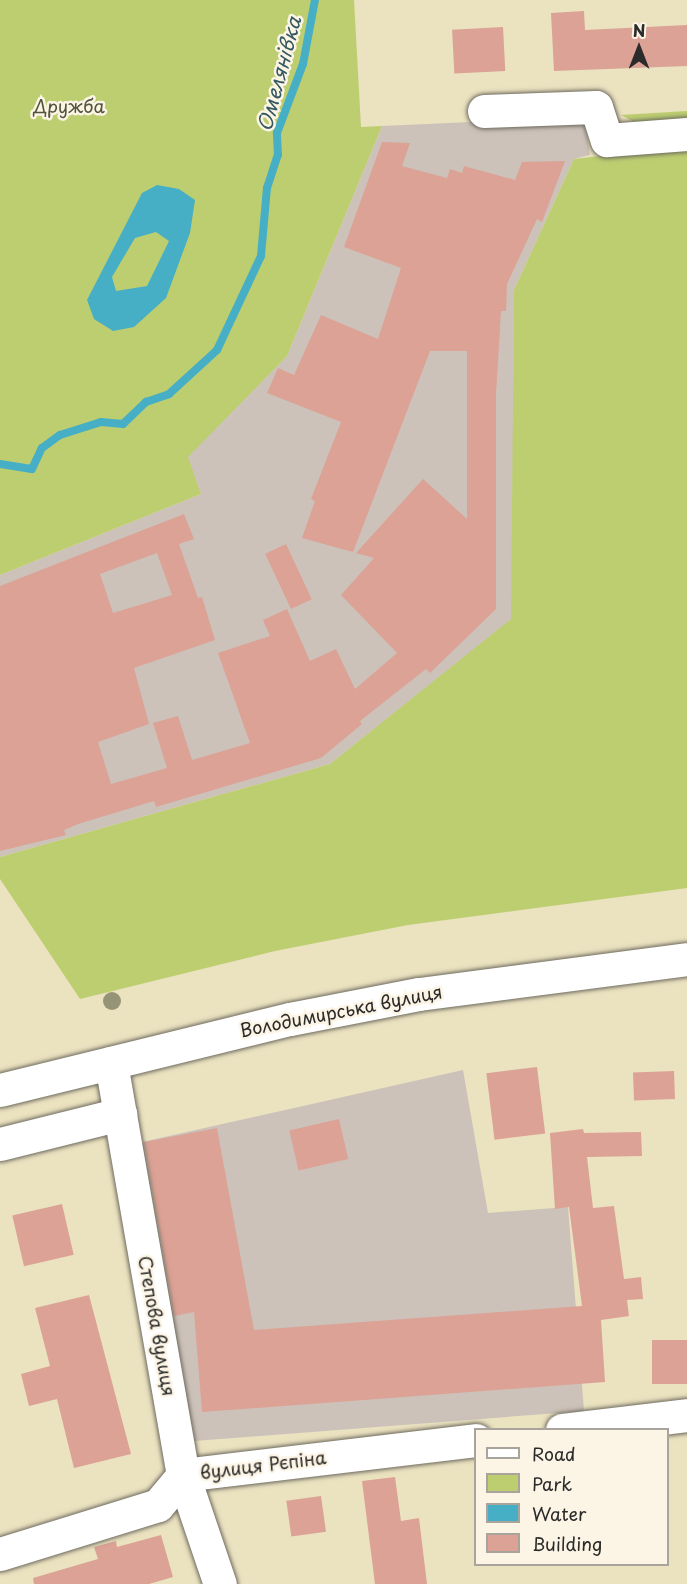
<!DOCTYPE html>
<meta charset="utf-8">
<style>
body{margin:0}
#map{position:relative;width:687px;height:1584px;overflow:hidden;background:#ebe2c0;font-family:"Playpen Sans",sans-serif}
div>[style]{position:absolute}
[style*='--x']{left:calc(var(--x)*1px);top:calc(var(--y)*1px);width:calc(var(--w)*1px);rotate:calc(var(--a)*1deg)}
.industrial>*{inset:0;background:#cdc2b9}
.green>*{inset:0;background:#bdce71}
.water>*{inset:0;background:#46afc5}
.stream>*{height:8px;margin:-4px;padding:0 4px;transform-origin:4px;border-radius:4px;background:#46afc5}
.building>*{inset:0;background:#dba295;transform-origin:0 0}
.roads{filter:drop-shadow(0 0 2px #6e6b5f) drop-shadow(0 0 2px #6e6b5f)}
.minor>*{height:33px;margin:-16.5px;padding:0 16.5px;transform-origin:16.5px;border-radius:16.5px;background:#fff}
.major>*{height:33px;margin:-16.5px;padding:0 16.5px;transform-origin:16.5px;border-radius:16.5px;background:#fff}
.trees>*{width:18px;height:18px;margin:-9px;border-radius:50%;background:#969477}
span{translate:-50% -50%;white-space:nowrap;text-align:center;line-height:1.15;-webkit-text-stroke:5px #fcf5e5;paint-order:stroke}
.park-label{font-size:18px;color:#50543c}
.street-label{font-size:18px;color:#2b2b2b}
.water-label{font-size:20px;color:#345961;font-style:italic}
.legend{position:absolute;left:474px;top:1428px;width:195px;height:138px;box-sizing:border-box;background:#fcf5e5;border:2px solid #a8a49b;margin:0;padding:8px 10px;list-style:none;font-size:18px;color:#2b2b2b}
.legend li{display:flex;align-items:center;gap:12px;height:30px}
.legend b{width:30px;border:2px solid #a8a49b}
.north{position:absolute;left:609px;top:18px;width:60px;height:60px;-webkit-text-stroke:4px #fcf5e5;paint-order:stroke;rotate:0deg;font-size:16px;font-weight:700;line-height:24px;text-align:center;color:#2b2b2b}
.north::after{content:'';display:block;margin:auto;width:21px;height:27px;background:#2b2b2b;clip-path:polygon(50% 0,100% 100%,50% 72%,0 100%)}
</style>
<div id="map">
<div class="industrial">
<div style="clip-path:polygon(584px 117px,590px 155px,574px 159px,514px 290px,512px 619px,330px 764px,0 857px,0 575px,201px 494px,187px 457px,287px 356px,382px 126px)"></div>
<div style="clip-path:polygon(463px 1070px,488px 1213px,568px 1207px,584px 1411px,194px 1441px,142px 1142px)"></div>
</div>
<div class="green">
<div style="clip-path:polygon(0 0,354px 0,361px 127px,382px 126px,287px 356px,188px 457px,201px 494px,0 575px)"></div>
<div style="clip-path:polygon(687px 111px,687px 122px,640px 125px,621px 115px)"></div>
<div style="clip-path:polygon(687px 146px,687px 888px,408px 925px,275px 951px,80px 999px,0 879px,0 857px,330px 764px,511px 619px,514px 290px,574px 159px)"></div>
</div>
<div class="water">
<div style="clip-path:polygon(evenodd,157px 185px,179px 189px,195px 200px,190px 233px,166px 298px,134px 327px,113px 331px,94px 319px,87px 300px,142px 193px,157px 185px,156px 232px,169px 241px,147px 286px,116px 291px,112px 277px,135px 238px,156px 232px)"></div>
</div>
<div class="stream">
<div style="--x:0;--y:464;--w:32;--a:9"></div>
<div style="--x:32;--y:469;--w:23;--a:-65"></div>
<div style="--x:42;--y:448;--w:22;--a:-36"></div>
<div style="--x:60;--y:435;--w:43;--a:-17.6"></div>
<div style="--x:101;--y:422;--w:22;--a:5"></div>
<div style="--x:123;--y:424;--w:32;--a:-44"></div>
<div style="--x:146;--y:402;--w:24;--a:-19"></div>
<div style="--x:169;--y:394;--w:65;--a:-42.5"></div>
<div style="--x:217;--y:350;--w:104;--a:-64.9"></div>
<div style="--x:261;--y:256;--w:68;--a:-85"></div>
<div style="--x:267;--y:188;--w:35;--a:-72"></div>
<div style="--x:278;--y:155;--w:22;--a:-93"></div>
<div style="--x:277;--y:133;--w:74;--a:-69.4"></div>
<div style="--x:303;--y:64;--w:65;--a:-79.4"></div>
</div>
<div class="building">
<div style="clip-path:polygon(584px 11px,585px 30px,687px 25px,687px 66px,554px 71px,551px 13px)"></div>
<div style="left:503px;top:27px;width:44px;height:51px;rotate:87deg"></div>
<div style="clip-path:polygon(evenodd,382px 142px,410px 143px,402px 166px,447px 178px,450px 169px,462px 173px,464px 166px,515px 180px,522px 162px,565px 161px,542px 222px,537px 219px,507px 284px,506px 311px,501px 311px,496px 394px,496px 609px,430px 673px,426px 669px,360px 721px,362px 724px,321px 758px,156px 807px,154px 801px,78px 824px,64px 830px,66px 835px,0 851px,0 586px,184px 514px,194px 539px,179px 544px,198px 598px,202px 597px,215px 640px,134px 668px,149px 724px,98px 742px,111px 784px,167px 768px,153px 723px,178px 716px,192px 760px,250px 743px,218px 653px,270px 636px,263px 620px,287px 609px,310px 661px,336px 649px,355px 689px,397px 653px,341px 595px,374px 558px,356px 553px,423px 479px,467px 519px,467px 351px,430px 351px,353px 552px,302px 538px,315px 501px,311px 499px,341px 422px,267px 393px,278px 368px,294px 375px,321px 315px,378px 339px,401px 268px,344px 247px,382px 142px,157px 553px,172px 595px,113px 613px,100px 574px,157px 553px)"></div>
<div style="left:286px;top:544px;width:61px;height:23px;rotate:65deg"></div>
<div style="left:537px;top:1067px;width:67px;height:51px;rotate:83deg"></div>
<div style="left:674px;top:1071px;width:28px;height:41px;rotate:88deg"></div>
<div style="left:339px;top:1119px;width:41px;height:51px;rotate:77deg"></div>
<div style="clip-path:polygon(217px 1128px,254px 1330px,582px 1306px,569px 1207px,555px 1209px,550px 1133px,583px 1129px,584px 1133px,641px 1132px,642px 1156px,587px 1157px,593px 1208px,614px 1206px,624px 1279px,641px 1277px,643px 1299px,627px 1300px,629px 1316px,601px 1320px,605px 1382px,202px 1412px,194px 1312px,174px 1316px,144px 1142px)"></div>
<div style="left:62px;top:1204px;width:52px;height:51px;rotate:77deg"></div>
<div style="clip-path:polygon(89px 1295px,131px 1454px,74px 1468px,57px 1399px,29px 1406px,21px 1374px,50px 1366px,35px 1308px)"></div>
<div style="left:687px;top:1340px;width:44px;height:35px;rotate:90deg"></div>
<div style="clip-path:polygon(395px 1477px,401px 1521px,419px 1518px,427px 1584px,375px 1584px,362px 1481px)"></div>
<div style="left:321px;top:1496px;width:36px;height:35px;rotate:82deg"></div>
<div style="clip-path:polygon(161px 1535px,173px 1577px,149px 1584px,34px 1584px,33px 1578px,98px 1559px,94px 1547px,116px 1541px,117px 1547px)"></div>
</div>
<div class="roads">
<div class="minor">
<div style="--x:484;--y:111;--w:112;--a:-2"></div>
<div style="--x:596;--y:107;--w:35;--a:72"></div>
<div style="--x:607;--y:140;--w:80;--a:-4.3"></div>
<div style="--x:111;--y:1063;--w:418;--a:80.1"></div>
<div style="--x:183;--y:1475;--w:115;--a:71.3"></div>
<div style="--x:0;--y:1144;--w:124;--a:-14"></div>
<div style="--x:562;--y:1430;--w:126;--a:-6.8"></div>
<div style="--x:0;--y:1554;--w:165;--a:-17.2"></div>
<div style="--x:158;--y:1505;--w:39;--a:-50"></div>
<div style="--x:183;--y:1475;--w:295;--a:-6.8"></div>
</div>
<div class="major">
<div style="--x:0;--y:1090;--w:299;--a:-13.8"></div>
<div style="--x:290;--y:1019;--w:131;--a:-11"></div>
<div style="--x:419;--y:994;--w:270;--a:-7.4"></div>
</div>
</div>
<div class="trees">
<div style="left:112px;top:1001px"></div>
</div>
<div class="park-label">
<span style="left:69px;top:106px">Дружба</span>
</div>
<div class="street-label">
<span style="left:341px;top:1011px;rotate:-11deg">Володимирська вулиця</span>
<span style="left:157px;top:1326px;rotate:80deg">Степова вулиця</span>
<span style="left:263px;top:1465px;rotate:-7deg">вулиця Рєпіна</span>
</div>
<div class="water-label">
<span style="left:279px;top:74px;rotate:-75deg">Омелянівка</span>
</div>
<ul class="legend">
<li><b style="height:8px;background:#fff"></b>Road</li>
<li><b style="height:16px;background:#bdce71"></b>Park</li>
<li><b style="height:16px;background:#46afc5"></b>Water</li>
<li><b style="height:16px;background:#dba295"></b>Building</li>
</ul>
<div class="north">N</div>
</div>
